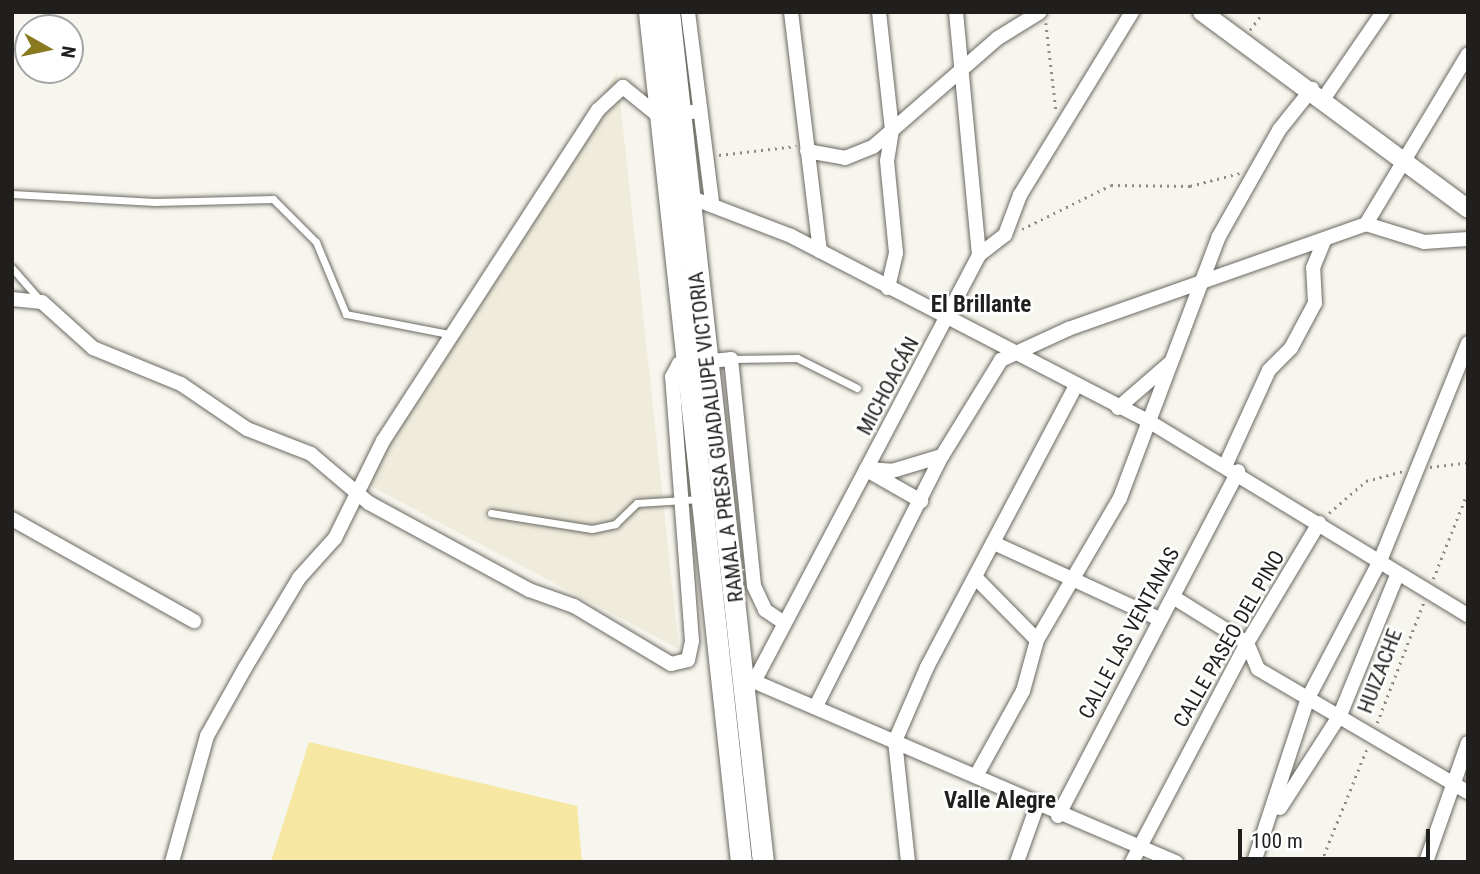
<!DOCTYPE html>
<meta charset="utf-8">
<style>
body{margin:0}
#map{position:relative;width:1480px;height:874px;overflow:hidden;background:#f7f6ee;font-family:"Roboto Condensed",sans-serif}
div>[style]{position:absolute}
[style*='--x']{left:calc(var(--x)*1px);top:calc(var(--y)*1px);width:calc(var(--w)*1px);rotate:calc(var(--a)*1deg)}
.built>*{inset:0;background:#efecdc}
.green>*{inset:0;background:#f6e8a2}
.path>*{height:2.5px;margin-top:-1.25px;transform-origin:0;background:repeating-linear-gradient(90deg,#8c8b86 0 2px,transparent 0 7px)}
.roads{filter:drop-shadow(0 0 2px #6b6962) drop-shadow(0 0 2px #6b6962)}
.service>*{height:7px;margin:-3.5px;padding:0 3.5px;transform-origin:3.5px;border-radius:3.5px;background:#fff}
.minor>*{height:14px;margin:-7px;padding:0 7px;transform-origin:7px;border-radius:7px;background:#fff}
.tertiary>*{height:18px;margin:-9px;padding:0 9px;transform-origin:9px;border-radius:9px;background:#fff}
.secondary>*{height:21px;margin:-10.5px;padding:0 10.5px;transform-origin:10.5px;border-radius:10.5px;background:#fff}
span{translate:-50% -50%;white-space:nowrap;text-align:center;line-height:1.15;-webkit-text-stroke:5px #fff;paint-order:stroke}
.street-label{font-size:21px;color:#201f1d}
.neighbourhood-label{font-size:23px;color:#201f1d;font-weight:700}
.frame{position:absolute;inset:0;border:14px solid #201f1d;pointer-events:none}
.north{position:absolute;left:14px;top:14px;width:70px;height:70px;box-sizing:border-box;background:#fff;border:2px solid #a6a5a5;border-radius:50%;rotate:99deg;font-size:19px;font-weight:700;line-height:28px;text-align:center;color:#201f1d}
.north::after{content:'';display:block;margin:auto;width:24px;height:32px;background:#8a7a1f;clip-path:polygon(50% 0,100% 100%,50% 72%,0 100%)}
.scale{position:absolute;left:1238px;top:829px;width:192px;height:32px;box-sizing:border-box;border:4px solid #201f1d;border-top:0;padding-left:9px;font-size:21px;line-height:24px;white-space:nowrap;color:#201f1d;-webkit-text-stroke:5px #fff;paint-order:stroke}
</style>
<div id="map">
<div class="built">
<div style="clip-path:polygon(617px 72px,679px 649px,363px 482px)"></div>
</div>
<div class="green">
<div style="clip-path:polygon(309px 742px,577px 806px,582px 862px,271px 862px)"></div>
</div>
<div class="path">
<div style="--x:1046;--y:23;--w:88;--a:83.4"></div>
<div style="--x:1250;--y:30;--w:22;--a:-54"></div>
<div style="--x:719;--y:155;--w:78;--a:-6.7"></div>
<div style="--x:1022;--y:229;--w:99;--a:-26.3"></div>
<div style="--x:1111;--y:185;--w:79;--a:0.7"></div>
<div style="--x:1190;--y:186;--w:52;--a:-14.6"></div>
<div style="--x:1430;--y:467;--w:38;--a:-7"></div>
<div style="--x:1329;--y:513;--w:49;--a:-40.9"></div>
<div style="--x:1366;--y:481;--w:38;--a:-15"></div>
<div style="--x:1433;--y:579;--w:95;--a:-68.3"></div>
<div style="--x:1377;--y:723;--w:131;--a:-68.9"></div>
<div style="--x:1321;--y:862;--w:123;--a:-68"></div>
</div>
<div class="roads">
<div class="service">
<div style="--x:12;--y:194;--w:143;--a:3.2"></div>
<div style="--x:155;--y:202;--w:118;--a:-1.5"></div>
<div style="--x:273;--y:199;--w:61;--a:45"></div>
<div style="--x:316;--y:242;--w:78;--a:67.4"></div>
<div style="--x:346;--y:314;--w:105;--a:11"></div>
<div style="--x:12;--y:268;--w:41;--a:48.9"></div>
<div style="--x:731;--y:359;--w:66;--a:-0.9"></div>
<div style="--x:797;--y:358;--w:67;--a:26.6"></div>
<div style="--x:491;--y:513;--w:102;--a:9"></div>
<div style="--x:592;--y:529;--w:24;--a:-12"></div>
<div style="--x:615;--y:524;--w:30;--a:-44"></div>
<div style="--x:637;--y:503;--w:63;--a:-3.6"></div>
</div>
<div class="minor">
<div style="--x:688;--y:12;--w:193;--a:82.8"></div>
<div style="--x:791;--y:12;--w:241;--a:83.1"></div>
<div style="--x:879;--y:12;--w:119;--a:83.7"></div>
<div style="--x:892;--y:130;--w:31;--a:99"></div>
<div style="--x:887;--y:161;--w:92;--a:84.4"></div>
<div style="--x:896;--y:253;--w:36;--a:103"></div>
<div style="--x:956;--y:12;--w:244;--a:84.6"></div>
<div style="--x:1324;--y:98;--w:104;--a:-55.5"></div>
<div style="--x:807;--y:151;--w:39;--a:10"></div>
<div style="--x:845;--y:158;--w:31;--a:-22"></div>
<div style="--x:874;--y:146;--w:164;--a:-41.1"></div>
<div style="--x:998;--y:38;--w:49;--a:-31.8"></div>
<div style="--x:687;--y:196;--w:111;--a:21"></div>
<div style="--x:791;--y:236;--w:404;--a:27.4"></div>
<div style="--x:1150;--y:422;--w:372;--a:31.3"></div>
<div style="--x:1366;--y:224;--w:198;--a:-59"></div>
<div style="--x:12;--y:299;--w:30;--a:6"></div>
<div style="--x:42;--y:302;--w:69;--a:42"></div>
<div style="--x:93;--y:348;--w:95;--a:22.2"></div>
<div style="--x:181;--y:384;--w:80;--a:34.3"></div>
<div style="--x:247;--y:429;--w:69;--a:21.3"></div>
<div style="--x:311;--y:454;--w:76;--a:40.2"></div>
<div style="--x:369;--y:503;--w:182;--a:28.5"></div>
<div style="--x:529;--y:590;--w:48;--a:19.6"></div>
<div style="--x:574;--y:606;--w:113;--a:30.9"></div>
<div style="--x:671;--y:664;--w:17;--a:-13"></div>
<div style="--x:688;--y:660;--w:19;--a:-78"></div>
<div style="--x:692;--y:641;--w:265;--a:-94.3"></div>
<div style="--x:672;--y:377;--w:15;--a:-62"></div>
<div style="--x:679;--y:364;--w:52;--a:-5.5"></div>
<div style="--x:731;--y:359;--w:228;--a:84.2"></div>
<div style="--x:754;--y:586;--w:26;--a:65"></div>
<div style="--x:765;--y:610;--w:22;--a:34"></div>
<div style="--x:1118;--y:408;--w:69;--a:-40.9"></div>
<div style="--x:1226;--y:464;--w:103;--a:-65.4"></div>
<div style="--x:1269;--y:370;--w:31;--a:-45"></div>
<div style="--x:1291;--y:348;--w:51;--a:-61.9"></div>
<div style="--x:1315;--y:303;--w:35;--a:-93"></div>
<div style="--x:1313;--y:268;--w:29;--a:-68"></div>
<div style="--x:866;--y:469;--w:26;--a:4"></div>
<div style="--x:892;--y:471;--w:52;--a:-16.7"></div>
<div style="--x:870;--y:472;--w:59;--a:29.6"></div>
<div style="--x:12;--y:519;--w:209;--a:29.3"></div>
<div style="--x:996;--y:544;--w:177;--a:24.7"></div>
<div style="--x:975;--y:577;--w:88;--a:45.5"></div>
<div style="--x:1173;--y:597;--w:87;--a:31.9"></div>
<div style="--x:1247;--y:643;--w:28;--a:67"></div>
<div style="--x:1258;--y:669;--w:243;--a:30.4"></div>
<div style="--x:746;--y:678;--w:468;--a:23.2"></div>
<div style="--x:755;--y:680;--w:480;--a:-62.2"></div>
<div style="--x:979;--y:255;--w:33;--a:-38"></div>
<div style="--x:1005;--y:235;--w:43;--a:-69.4"></div>
<div style="--x:1020;--y:195;--w:215;--a:-58.5"></div>
<div style="--x:816;--y:706;--w:280;--a:-63.3"></div>
<div style="--x:942;--y:456;--w:113;--a:-58.4"></div>
<div style="--x:1001;--y:360;--w:74;--a:-24.8"></div>
<div style="--x:1068;--y:329;--w:316;--a:-19.4"></div>
<div style="--x:1366;--y:224;--w:61;--a:17.2"></div>
<div style="--x:1424;--y:242;--w:44;--a:-3.9"></div>
<div style="--x:976;--y:776;--w:97;--a:-61.1"></div>
<div style="--x:1023;--y:691;--w:53;--a:-74.6"></div>
<div style="--x:1037;--y:640;--w:164;--a:-59.7"></div>
<div style="--x:1120;--y:498;--w:278;--a:-69.3"></div>
<div style="--x:1218;--y:238;--w:124;--a:-60.5"></div>
<div style="--x:1279;--y:130;--w:53;--a:-51.2"></div>
<div style="--x:1280;--y:808;--w:111;--a:-57.2"></div>
<div style="--x:1340;--y:715;--w:153;--a:-67.8"></div>
<div style="--x:1058;--y:816;--w:389;--a:-62.4"></div>
<div style="--x:172;--y:862;--w:131;--a:-74.5"></div>
<div style="--x:207;--y:736;--w:78;--a:-60.8"></div>
<div style="--x:245;--y:668;--w:105;--a:-59"></div>
<div style="--x:299;--y:578;--w:54;--a:-48"></div>
<div style="--x:335;--y:538;--w:108;--a:-63.7"></div>
<div style="--x:383;--y:441;--w:395;--a:-57"></div>
<div style="--x:598;--y:110;--w:34;--a:-43"></div>
<div style="--x:623;--y:87;--w:48;--a:39"></div>
<div style="--x:660;--y:117;--w:38;--a:-9"></div>
<div style="--x:908;--y:862;--w:122;--a:-96.1"></div>
<div style="--x:895;--y:741;--w:81;--a:-66.6"></div>
<div style="--x:927;--y:667;--w:316;--a:-62.1"></div>
<div style="--x:1017;--y:862;--w:59;--a:-70.3"></div>
<div style="--x:1132;--y:862;--w:247;--a:-62.3"></div>
<div style="--x:1247;--y:643;--w:140;--a:-59"></div>
<div style="--x:1254;--y:862;--w:173;--a:-71.8"></div>
<div style="--x:1308;--y:698;--w:155;--a:-62.3"></div>
<div style="--x:1380;--y:561;--w:235;--a:-68"></div>
<div style="--x:1426;--y:862;--w:126;--a:-70.6"></div>
</div>
<div class="tertiary">
<div style="--x:1202;--y:12;--w:331;--a:36.5"></div>
</div>
<div class="secondary">
<div style="--x:649;--y:12;--w:855;--a:83.82"></div>
<div style="--x:669;--y:12;--w:855;--a:83.69"></div>
</div>
</div>
<div class="street-label">
<span style="left:888px;top:386px;rotate:-62deg">MICHOACÁN</span>
<span style="left:716px;top:437px;rotate:-97deg">RAMAL A PRESA GUADALUPE VICTORIA</span>
<span style="left:1129px;top:633px;rotate:-62deg">CALLE LAS VENTANAS</span>
<span style="left:1229px;top:639px;rotate:-60deg">CALLE PASEO DEL PINO</span>
<span style="left:1380px;top:671px;rotate:-69deg">HUIZACHE</span>
</div>
<div class="neighbourhood-label">
<span style="left:981px;top:305px">El Brillante</span>
<span style="left:1000px;top:801px">Valle Alegre</span>
</div>
<div class="frame"></div>
<div class="north">N</div>
<div class="scale">100 m</div>
</div>
